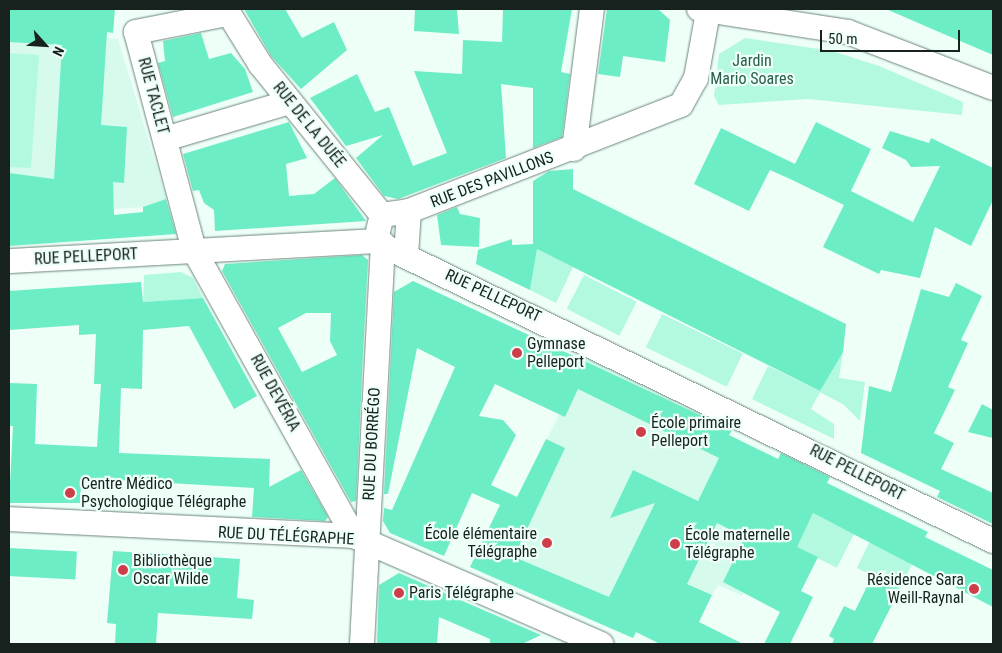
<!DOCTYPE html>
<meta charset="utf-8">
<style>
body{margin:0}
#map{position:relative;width:1002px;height:653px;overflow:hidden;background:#eefff8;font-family:"Roboto Condensed",sans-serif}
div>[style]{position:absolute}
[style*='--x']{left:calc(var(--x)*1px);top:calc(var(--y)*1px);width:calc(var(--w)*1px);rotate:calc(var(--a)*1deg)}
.built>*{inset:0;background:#d6fbed}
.green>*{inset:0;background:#b3f9e0;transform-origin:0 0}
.building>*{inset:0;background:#6dedc5;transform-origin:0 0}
.roads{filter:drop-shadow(0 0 1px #6b857b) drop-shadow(0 0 1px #6b857b)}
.minor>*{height:24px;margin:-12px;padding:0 12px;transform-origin:12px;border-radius:12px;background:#fff}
.dots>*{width:14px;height:14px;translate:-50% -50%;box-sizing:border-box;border:2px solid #eefff8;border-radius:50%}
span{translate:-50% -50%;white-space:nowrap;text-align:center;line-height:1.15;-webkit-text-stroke:4.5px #eefff8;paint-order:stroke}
.park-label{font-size:16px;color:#295e4d}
.street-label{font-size:16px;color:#17211d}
.poi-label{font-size:16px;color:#17211d}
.left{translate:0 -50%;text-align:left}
.right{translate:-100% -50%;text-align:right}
.frame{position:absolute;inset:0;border:10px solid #17211d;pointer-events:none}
.north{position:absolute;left:20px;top:20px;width:50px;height:50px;-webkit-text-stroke:4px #eefff8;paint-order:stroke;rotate:116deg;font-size:14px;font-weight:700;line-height:20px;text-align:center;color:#17211d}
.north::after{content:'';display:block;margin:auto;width:18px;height:22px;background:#17211d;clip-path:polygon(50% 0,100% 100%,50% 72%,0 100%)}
.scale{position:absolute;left:820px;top:30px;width:140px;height:22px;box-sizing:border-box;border:2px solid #17211d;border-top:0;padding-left:6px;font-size:15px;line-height:18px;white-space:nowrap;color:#17211d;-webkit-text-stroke:4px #eefff8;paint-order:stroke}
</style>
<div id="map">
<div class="built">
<div style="clip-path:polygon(9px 26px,107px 32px,107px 38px,118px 39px,166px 198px,172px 197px,143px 207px,114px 209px,113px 197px,9px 173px)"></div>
<div style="clip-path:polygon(587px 357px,733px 429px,724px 444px,728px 516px,761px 450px,778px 459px,741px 535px,764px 549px,742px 596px,718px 585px,712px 595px,664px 573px,633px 638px,482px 573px)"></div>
</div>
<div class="green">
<div style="clip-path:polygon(745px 38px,832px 51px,879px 66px,963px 102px,962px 115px,808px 99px,719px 105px,714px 96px,719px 54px)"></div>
<div style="clip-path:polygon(9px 53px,39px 55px,31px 168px,9px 167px)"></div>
<div style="clip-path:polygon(537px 249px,573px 267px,556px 303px,530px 290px)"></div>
<div style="clip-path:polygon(181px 272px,193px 278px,203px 298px,143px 302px,144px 275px)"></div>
<div style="left:584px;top:275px;width:59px;height:38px;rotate:27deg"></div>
<div style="left:662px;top:314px;width:90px;height:37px;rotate:26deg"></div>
<div style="clip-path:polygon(844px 345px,839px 378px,865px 382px,860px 421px,844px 405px,820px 392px,811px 409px,834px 424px,834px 439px,752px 399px,768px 366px,820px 391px)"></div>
<div style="left:813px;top:513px;width:46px;height:38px;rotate:27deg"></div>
<div style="left:870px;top:541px;width:48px;height:30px;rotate:26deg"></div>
</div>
<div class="building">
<div style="clip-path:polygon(9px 9px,115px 9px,113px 33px,107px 32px,101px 125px,127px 127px,124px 183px,113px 182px,114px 215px,143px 212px,143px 207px,166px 199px,176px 234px,9px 246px,9px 173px,54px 179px,62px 45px,9px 42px)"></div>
<div style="clip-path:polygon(244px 9px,285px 9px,302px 38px,334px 22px,347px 50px,301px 89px,271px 56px)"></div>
<div style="clip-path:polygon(415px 9px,457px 9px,459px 34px,414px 31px)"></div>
<div style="clip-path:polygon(503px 9px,572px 9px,561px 72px,570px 74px,562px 137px,533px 148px,533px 88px,501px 84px,506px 158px,398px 199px,384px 196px,356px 158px,383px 135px,346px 146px,310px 98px,357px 74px,375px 112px,389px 107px,413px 166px,447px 153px,414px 71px,462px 74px,463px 40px,502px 42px)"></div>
<div style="clip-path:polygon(607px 9px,658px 9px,670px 20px,665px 62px,623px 56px,620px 77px,598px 74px)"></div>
<div style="clip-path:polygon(886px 9px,993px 9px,993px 55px,939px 32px)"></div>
<div style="clip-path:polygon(201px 33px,209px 59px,231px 53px,245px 69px,253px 92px,173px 117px,158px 63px,165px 61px,163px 41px)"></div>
<div style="clip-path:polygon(289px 122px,307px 158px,286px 164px,289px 196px,314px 194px,335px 178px,366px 221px,215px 231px,214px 210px,204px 203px,199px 190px,193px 191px,183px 154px)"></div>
<div style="clip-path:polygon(816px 122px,871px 149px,851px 191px,913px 222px,940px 166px,911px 167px,906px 160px,882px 148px,890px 131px,929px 143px,931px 138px,993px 168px,993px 200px,971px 246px,935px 227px,920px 278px,881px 270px,879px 274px,823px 247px,844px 205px,788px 178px,770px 170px,749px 211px,694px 184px,721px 128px,795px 164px)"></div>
<div style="clip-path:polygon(573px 169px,573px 189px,846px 324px,843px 352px,820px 391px,537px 249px,530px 290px,476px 264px,478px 250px,512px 239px,512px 245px,533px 244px,533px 181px,549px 171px)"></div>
<div style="clip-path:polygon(457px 207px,460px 214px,480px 218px,479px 247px,441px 245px,437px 215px)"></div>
<div style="clip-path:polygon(evenodd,362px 255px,368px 260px,363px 353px,356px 501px,351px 502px,222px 271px,225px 264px,362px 255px,306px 313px,331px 313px,330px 341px,337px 355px,302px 372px,278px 328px,306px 313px)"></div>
<div style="clip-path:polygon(evenodd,413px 281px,732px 430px,729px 435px,778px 459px,781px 453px,830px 477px,827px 483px,928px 532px,925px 537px,993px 570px,993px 607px,813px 513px,797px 547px,818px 557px,801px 591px,813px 597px,790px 644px,764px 644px,780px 612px,723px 582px,745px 537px,717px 523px,687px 584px,712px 595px,699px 622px,743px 644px,660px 644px,636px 632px,633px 638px,470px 567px,500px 505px,472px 493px,444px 556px,390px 533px,383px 521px,384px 508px,392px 510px,455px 367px,417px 348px,388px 494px,384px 494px,394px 292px,413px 281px,495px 384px,565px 417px,578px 389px,719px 458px,698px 501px,633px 470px,610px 518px,655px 503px,609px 597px,514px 557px,565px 448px,546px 439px,517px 497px,491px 485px,516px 435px,503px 420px,479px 416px,495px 384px)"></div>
<div style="clip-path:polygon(141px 282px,143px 302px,203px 298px,257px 396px,234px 409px,189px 326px,143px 330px,142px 389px,121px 388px,119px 453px,270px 459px,269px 487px,301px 470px,328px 517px,325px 521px,252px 517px,254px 488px,118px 480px,118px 488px,81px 486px,80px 503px,9px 503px,13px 426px,9px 426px,9px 383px,37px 384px,35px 444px,97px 447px,101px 384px,94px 384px,96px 334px,79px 335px,79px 325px,9px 330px,9px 291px)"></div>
<div style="clip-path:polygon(956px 283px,982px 296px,961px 340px,968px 343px,948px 387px,955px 390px,934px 433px,954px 443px,941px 469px,993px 493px,993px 524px,937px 497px,940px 491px,861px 453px,869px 386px,891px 392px,921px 289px,949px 297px)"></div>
<div style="clip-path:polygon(982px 404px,993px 410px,993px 438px,968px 432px)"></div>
<div style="left:9px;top:548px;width:68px;height:28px;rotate:3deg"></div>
<div style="clip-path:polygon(113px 551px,240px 559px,237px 598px,254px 600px,252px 619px,158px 613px,156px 644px,115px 644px,116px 624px,107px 623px)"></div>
<div style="clip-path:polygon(399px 573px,481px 609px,541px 635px,522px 644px,490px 644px,490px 639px,439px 617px,437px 644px,377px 644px,379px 585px)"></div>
<div style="clip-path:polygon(872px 576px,900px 589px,872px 644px,832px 644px,834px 639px,829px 636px,844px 606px,855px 611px)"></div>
</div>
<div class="roads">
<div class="minor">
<div style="--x:226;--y:9;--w:65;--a:58.3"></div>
<div style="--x:260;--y:64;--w:194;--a:51.1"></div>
<div style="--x:382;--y:215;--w:16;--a:104"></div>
<div style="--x:699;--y:9;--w:151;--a:8.8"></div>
<div style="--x:848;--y:32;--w:155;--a:21.1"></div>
<div style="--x:227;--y:14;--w:93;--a:168.8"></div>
<div style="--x:136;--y:32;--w:226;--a:75.1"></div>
<div style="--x:194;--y:250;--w:328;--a:60.8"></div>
<div style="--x:165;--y:139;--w:130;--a:-16.5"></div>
<div style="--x:574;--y:149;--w:141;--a:-82.7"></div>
<div style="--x:382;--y:215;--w:27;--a:-8"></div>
<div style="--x:409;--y:211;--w:292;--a:-21.3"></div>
<div style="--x:681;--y:105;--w:31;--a:-61"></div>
<div style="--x:696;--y:78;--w:67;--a:-79.7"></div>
<div style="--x:406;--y:255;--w:44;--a:-86.1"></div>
<div style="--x:9;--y:261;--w:366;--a:-3.1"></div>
<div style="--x:374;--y:241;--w:688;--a:25.86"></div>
<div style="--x:9;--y:519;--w:345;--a:2.8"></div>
<div style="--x:354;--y:536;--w:270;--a:23.6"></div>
<div style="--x:362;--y:644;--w:401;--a:-87"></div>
</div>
</div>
<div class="dots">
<div style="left:517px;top:353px;background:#ce3e4a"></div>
<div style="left:641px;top:432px;background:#ce3e4a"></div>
<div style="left:70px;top:493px;background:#ce3e4a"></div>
<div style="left:547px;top:543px;background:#ce3e4a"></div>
<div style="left:675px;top:544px;background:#ce3e4a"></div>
<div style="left:123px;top:570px;background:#ce3e4a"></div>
<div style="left:974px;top:589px;background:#ce3e4a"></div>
<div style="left:399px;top:593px;background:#ce3e4a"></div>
</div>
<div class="park-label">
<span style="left:752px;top:70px">Jardin<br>Mario Soares</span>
</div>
<div class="street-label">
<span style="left:153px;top:96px;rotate:75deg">RUE TACLET</span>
<span style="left:309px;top:125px;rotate:51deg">RUE DE LA DUÉE</span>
<span style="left:492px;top:180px;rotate:-21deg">RUE DES PAVILLONS</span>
<span style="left:86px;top:257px;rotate:-3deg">RUE PELLEPORT</span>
<span style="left:493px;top:296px;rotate:25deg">RUE PELLEPORT</span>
<span style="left:275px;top:393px;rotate:61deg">RUE DEVÉRIA</span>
<span style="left:372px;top:444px;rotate:-87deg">RUE DU BORRÉGO</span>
<span style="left:857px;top:473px;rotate:27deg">RUE PELLEPORT</span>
<span style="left:286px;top:536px;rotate:3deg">RUE DU TÉLÉGRAPHE</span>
</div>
<div class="poi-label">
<span class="left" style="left:527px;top:353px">Gymnase<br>Pelleport</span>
<span class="left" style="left:651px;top:432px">École primaire<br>Pelleport</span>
<span class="left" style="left:81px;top:493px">Centre Médico<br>Psychologique Télégraphe</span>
<span class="right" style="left:537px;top:543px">École élémentaire<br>Télégraphe</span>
<span class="left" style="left:685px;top:544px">École maternelle<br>Télégraphe</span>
<span class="left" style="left:133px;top:570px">Bibliothèque<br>Oscar Wilde</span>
<span class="right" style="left:964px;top:589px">Résidence Sara<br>Weill-Raynal</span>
<span class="left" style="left:409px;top:593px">Paris Télégraphe</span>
</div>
<div class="frame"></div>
<div class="north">N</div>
<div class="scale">50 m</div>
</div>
